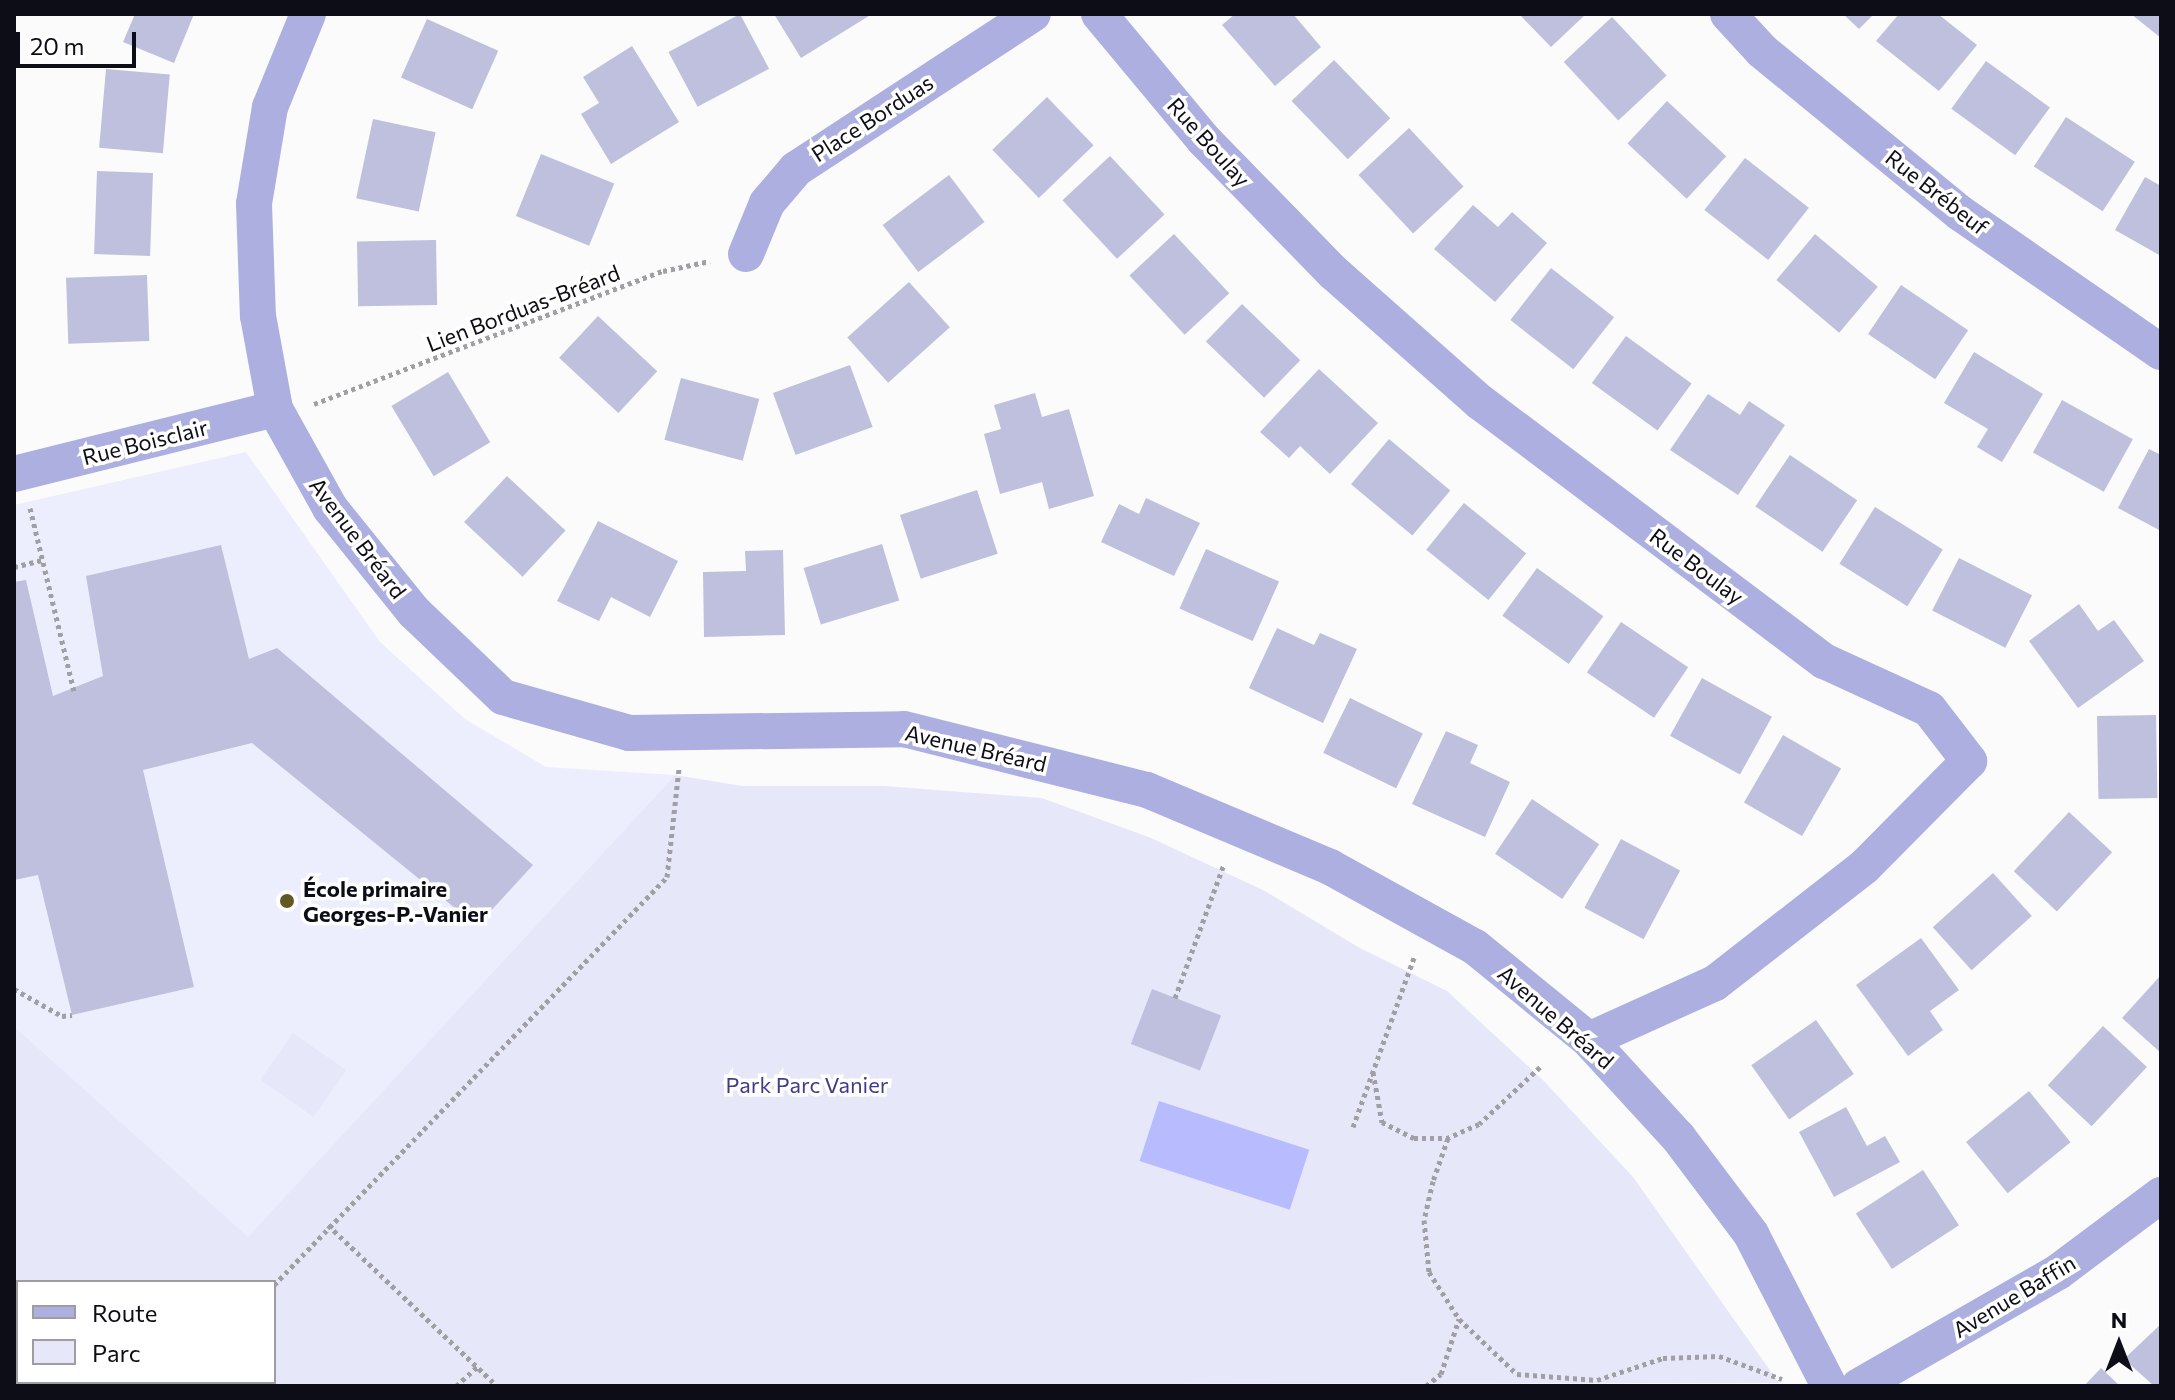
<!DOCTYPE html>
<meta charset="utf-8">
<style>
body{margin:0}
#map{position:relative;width:2175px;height:1400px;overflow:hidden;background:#fbfbfb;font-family:Commissioner,sans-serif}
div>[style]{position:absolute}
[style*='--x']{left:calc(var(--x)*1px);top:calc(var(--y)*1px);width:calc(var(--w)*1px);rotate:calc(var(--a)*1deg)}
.built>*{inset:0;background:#edeefd}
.green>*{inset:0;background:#e6e8fa;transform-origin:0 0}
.water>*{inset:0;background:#b8bbfe;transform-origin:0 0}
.building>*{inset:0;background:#bec0dd;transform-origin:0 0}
.path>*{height:5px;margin-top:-2.5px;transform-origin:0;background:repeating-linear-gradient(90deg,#a0a0a4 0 4px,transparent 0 8px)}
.street>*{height:36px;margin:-18px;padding:0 18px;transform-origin:18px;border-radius:18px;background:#acafdf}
.dots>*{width:22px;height:22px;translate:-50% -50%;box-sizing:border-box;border:4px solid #fff;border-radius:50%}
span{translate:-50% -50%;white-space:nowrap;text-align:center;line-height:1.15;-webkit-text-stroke:7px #fff;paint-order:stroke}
.street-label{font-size:22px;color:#0d0d17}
.poi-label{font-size:22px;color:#0d0d17;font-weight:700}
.left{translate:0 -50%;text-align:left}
.park-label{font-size:22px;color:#413c89}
.frame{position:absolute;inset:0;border:16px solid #0d0d17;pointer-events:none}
.legend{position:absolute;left:16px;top:1280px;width:260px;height:104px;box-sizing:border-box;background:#fff;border:2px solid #9e9ea2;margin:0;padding:10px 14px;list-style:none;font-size:24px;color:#0d0d17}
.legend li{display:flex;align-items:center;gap:16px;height:40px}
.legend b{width:40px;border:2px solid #9e9ea2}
.north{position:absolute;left:2079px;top:1304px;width:80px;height:80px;-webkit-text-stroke:6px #fff;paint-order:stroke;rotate:0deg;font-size:22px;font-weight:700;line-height:32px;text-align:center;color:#0d0d17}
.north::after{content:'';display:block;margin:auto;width:28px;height:36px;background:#0d0d17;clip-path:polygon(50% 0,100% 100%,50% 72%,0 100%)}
.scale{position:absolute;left:16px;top:32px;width:120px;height:36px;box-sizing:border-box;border:4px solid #0d0d17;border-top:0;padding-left:10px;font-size:24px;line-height:28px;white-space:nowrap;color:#0d0d17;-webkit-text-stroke:6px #fff;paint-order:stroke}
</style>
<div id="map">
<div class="built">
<div style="clip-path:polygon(246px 452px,380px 642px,465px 719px,546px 767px,675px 775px,248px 1238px,14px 1026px,14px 505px)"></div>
</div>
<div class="green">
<div style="clip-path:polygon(evenodd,675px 775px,742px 786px,884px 786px,1042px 798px,1151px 838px,1265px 891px,1358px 947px,1447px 991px,1544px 1081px,1633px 1177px,1779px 1383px,14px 1386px,14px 1026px,248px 1237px,675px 775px,18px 1282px,274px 1282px,274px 1382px,18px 1382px,18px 1282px)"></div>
<div style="left:293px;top:1033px;width:65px;height:57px;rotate:35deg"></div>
</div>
<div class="water">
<div style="left:1159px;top:1101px;width:158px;height:63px;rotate:18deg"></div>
</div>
<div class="building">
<div style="clip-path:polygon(135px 14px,194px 14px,174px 63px,123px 42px)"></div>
<div style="left:740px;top:14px;width:62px;height:81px;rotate:62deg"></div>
<div style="clip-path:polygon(774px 14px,872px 14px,801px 58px)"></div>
<div style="clip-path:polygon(1235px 14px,1293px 14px,1321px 47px,1275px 86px,1222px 25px)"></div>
<div style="clip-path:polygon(1519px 14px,1586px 14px,1551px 47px)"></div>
<div style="clip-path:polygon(1843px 14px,1874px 14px,1859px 29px)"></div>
<div style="clip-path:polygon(1899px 14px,1938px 14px,1977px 45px,1939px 91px,1876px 41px)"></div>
<div style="clip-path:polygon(2131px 14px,2161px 14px,2161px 38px)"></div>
<div style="left:1612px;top:17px;width:80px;height:66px;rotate:47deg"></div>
<div style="left:427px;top:19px;width:78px;height:64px;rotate:24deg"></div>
<div style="clip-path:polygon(632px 46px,679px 122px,611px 164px,581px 114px,599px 103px,583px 77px)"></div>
<div style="left:1334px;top:60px;width:81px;height:59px;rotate:46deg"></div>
<div style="left:1986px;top:61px;width:79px;height:59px;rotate:36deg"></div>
<div style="left:106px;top:69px;width:64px;height:79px;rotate:5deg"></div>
<div style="left:1047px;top:97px;width:67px;height:76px;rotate:46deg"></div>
<div style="left:1667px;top:101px;width:81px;height:58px;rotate:43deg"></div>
<div style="left:2066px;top:117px;width:82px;height:59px;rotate:33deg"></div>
<div style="left:373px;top:119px;width:64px;height:81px;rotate:12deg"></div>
<div style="left:1409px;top:128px;width:80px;height:69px;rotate:47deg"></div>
<div style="left:541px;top:154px;width:79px;height:67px;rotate:22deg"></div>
<div style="left:1110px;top:156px;width:80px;height:65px;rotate:47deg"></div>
<div style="left:1745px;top:158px;width:81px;height:66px;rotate:38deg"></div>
<div style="left:97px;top:171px;width:56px;height:83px;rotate:2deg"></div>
<div style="left:949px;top:175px;width:59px;height:83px;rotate:53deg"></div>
<div style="clip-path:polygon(2145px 177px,2161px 186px,2161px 256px,2115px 230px)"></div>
<div style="clip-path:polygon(1473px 205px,1498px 227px,1512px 212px,1547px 243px,1495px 302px,1434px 249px)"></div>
<div style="left:1174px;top:234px;width:81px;height:61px;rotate:47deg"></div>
<div style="left:1815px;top:234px;width:82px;height:60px;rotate:40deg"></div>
<div style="left:436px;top:240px;width:65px;height:79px;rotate:89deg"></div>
<div style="left:1551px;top:268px;width:80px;height:66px;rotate:38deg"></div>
<div style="left:147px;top:275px;width:66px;height:81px;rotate:88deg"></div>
<div style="left:909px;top:282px;width:61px;height:83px;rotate:48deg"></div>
<div style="left:1901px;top:285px;width:81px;height:59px;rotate:34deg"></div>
<div style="left:1242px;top:304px;width:81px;height:52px;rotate:44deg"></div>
<div style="left:598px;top:316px;width:81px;height:57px;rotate:43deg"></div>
<div style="left:1626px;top:336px;width:81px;height:58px;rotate:36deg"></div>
<div style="clip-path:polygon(1974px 352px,2043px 394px,2002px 462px,1977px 447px,1988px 429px,1944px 403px)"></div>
<div style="left:850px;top:365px;width:66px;height:82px;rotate:70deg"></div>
<div style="clip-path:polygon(1319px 369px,1378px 423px,1330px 474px,1300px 446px,1289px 458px,1260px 432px)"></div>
<div style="left:448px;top:372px;width:82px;height:66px;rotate:59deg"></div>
<div style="left:681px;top:378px;width:81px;height:64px;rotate:15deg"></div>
<div style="clip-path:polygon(1035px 393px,1042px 417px,1069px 409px,1094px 496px,1049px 509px,1042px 482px,1000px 494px,984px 434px,1001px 429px,994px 405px)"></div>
<div style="clip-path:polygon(1708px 394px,1740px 415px,1749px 401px,1785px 425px,1738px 495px,1670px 450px)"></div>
<div style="left:2062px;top:400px;width:81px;height:60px;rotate:29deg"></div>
<div style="left:1389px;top:439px;width:80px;height:59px;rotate:40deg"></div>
<div style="clip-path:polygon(2149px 449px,2161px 455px,2161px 531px,2118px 508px)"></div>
<div style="left:1790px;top:455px;width:81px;height:62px;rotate:34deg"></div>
<div style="left:507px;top:476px;width:80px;height:63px;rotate:43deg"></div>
<div style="left:977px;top:490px;width:67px;height:81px;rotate:72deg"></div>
<div style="clip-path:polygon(1146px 498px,1200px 523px,1174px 576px,1101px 542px,1119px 504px,1139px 514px)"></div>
<div style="left:1464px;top:503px;width:80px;height:60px;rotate:39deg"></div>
<div style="left:1875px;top:507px;width:80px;height:67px;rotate:32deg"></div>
<div style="clip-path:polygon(598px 521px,678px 561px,650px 617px,611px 597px,599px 621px,557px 601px)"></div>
<div style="left:882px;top:544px;width:59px;height:82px;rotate:73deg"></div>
<div style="clip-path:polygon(221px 545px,249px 659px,277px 648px,533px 865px,477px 926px,252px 743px,143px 770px,194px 987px,72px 1015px,38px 875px,14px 880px,14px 582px,26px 580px,53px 696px,103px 676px,86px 576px)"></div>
<div style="left:1206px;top:549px;width:80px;height:65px;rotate:24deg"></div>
<div style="clip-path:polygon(783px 550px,785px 635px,704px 637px,703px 572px,746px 571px,745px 551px)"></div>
<div style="left:1959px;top:558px;width:82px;height:59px;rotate:27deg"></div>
<div style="left:1537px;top:568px;width:82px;height:59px;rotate:36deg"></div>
<div style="clip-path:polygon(2079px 604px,2098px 631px,2114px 620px,2144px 661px,2078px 708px,2029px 641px)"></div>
<div style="left:1621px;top:622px;width:81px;height:61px;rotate:34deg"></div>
<div style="clip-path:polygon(1277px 628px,1314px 645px,1320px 633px,1357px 649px,1323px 723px,1249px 688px)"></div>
<div style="left:1702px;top:678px;width:80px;height:66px;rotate:29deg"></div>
<div style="left:1350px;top:698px;width:81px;height:61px;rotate:26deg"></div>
<div style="left:2156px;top:715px;width:83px;height:59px;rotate:89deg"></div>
<div style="clip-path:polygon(1446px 731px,1478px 745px,1470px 763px,1510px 782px,1485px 837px,1412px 804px)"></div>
<div style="left:1783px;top:735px;width:67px;height:78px;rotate:30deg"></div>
<div style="left:1532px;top:799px;width:81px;height:66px;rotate:34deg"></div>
<div style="left:2069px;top:812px;width:59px;height:81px;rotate:43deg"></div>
<div style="left:1621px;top:839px;width:67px;height:78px;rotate:28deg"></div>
<div style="left:1993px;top:873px;width:58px;height:81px;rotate:48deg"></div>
<div style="clip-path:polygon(1921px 938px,1959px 990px,1930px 1011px,1943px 1030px,1908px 1056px,1856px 985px)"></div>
<div style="clip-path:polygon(2161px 975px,2161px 1053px,2122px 1018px)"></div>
<div style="left:1152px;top:989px;width:74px;height:59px;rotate:21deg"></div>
<div style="left:1816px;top:1020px;width:66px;height:79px;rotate:55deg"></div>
<div style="left:2103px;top:1026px;width:60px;height:81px;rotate:43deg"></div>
<div style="left:2029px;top:1091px;width:66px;height:81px;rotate:51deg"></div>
<div style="clip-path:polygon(1846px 1107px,1867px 1146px,1885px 1136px,1900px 1162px,1834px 1197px,1799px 1132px)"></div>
<div style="left:1923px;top:1170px;width:66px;height:80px;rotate:57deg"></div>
<div style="clip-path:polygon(2161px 1324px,2161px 1386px,2154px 1386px,2124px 1359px)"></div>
<div style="clip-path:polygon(2101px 1368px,2120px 1386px,2084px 1386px)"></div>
</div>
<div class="path">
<div style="--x:314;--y:404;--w:373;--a:-20.9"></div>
<div style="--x:663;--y:271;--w:48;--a:-12"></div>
<div style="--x:30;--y:508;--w:188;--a:76.5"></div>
<div style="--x:14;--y:567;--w:29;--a:-14"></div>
<div style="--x:14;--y:989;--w:55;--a:29.4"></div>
<div style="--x:62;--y:1016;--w:10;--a:-6"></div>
<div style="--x:1175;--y:998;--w:143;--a:-69.9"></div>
<div style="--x:1540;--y:1067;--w:83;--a:136.9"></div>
<div style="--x:1479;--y:1124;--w:34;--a:156"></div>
<div style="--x:1448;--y:1138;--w:46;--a:109.2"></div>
<div style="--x:1433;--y:1181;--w:40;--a:103"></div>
<div style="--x:1424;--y:1220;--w:52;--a:84.5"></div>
<div style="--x:1429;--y:1272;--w:56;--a:57.4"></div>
<div style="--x:1459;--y:1319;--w:80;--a:43.5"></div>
<div style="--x:1517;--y:1374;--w:80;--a:4.3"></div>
<div style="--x:1597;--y:1380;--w:70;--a:-18.4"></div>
<div style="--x:1663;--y:1358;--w:56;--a:-2"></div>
<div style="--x:1719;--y:1356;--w:67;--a:20.1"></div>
<div style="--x:1373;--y:1072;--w:51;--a:79.8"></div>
<div style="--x:1382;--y:1122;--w:36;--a:27"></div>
<div style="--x:1414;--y:1138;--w:34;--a:0"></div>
<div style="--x:1353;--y:1127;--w:183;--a:-70.2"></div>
<div style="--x:328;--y:1225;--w:233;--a:43.6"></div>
<div style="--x:274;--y:1285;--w:566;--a:-46.07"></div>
<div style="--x:667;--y:877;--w:109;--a:-83.7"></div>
<div style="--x:14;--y:1366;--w:6;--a:45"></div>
<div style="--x:30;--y:1382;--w:6;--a:45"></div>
<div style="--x:170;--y:1386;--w:6;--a:-45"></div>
<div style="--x:456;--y:1386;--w:30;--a:-42"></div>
<div style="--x:1426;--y:1386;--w:19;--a:-39"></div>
<div style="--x:1441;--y:1374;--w:58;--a:-71.9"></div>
</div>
<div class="street">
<div style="--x:308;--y:14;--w:100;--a:112.2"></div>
<div style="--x:270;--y:107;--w:98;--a:99.4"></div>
<div style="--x:254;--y:204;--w:112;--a:88"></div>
<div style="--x:258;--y:316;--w:95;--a:79.6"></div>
<div style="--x:275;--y:409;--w:113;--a:60.9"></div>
<div style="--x:330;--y:508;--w:134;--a:51.1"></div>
<div style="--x:414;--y:612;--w:123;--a:43.7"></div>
<div style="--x:503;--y:697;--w:131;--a:15.9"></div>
<div style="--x:629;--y:733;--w:275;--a:-0.8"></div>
<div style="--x:904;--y:729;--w:251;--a:14.1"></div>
<div style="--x:1147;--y:790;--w:199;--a:22.8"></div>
<div style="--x:1330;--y:867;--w:166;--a:28.9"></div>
<div style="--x:1475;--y:947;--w:147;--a:39.2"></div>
<div style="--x:1589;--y:1040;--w:132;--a:47.5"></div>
<div style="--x:1678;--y:1137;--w:121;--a:53"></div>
<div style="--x:1751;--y:1234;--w:171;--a:62.8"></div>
<div style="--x:1099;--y:14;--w:164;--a:50.2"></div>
<div style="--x:1204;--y:140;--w:186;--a:45.7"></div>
<div style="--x:1334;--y:273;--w:195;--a:41.5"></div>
<div style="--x:1480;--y:402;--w:431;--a:37"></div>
<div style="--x:1824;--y:661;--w:115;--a:24.6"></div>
<div style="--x:1929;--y:709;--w:66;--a:52.4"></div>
<div style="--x:1969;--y:761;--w:149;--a:134.7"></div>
<div style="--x:1864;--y:867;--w:189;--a:142.1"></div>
<div style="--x:1715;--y:983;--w:138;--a:155.7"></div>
<div style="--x:1728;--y:14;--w:50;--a:47.4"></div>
<div style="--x:1762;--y:51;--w:256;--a:39.3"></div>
<div style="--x:1960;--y:213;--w:244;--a:34.7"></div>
<div style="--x:746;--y:254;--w:55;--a:-67.6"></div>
<div style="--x:767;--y:203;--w:45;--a:-49.5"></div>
<div style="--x:796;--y:169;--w:283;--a:-33.2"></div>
<div style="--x:14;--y:474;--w:269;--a:-14"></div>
<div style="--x:1859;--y:1386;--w:229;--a:-29.8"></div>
<div style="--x:2058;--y:1272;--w:129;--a:-36.8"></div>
</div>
<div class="dots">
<div style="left:287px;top:901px;background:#605926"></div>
</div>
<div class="street-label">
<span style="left:872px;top:118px;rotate:-33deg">Place Borduas</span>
<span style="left:1209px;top:142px;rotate:48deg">Rue Boulay</span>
<span style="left:1937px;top:192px;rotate:38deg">Rue Brébeuf</span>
<span style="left:523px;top:308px;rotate:-21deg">Lien Borduas-Bréard</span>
<span style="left:145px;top:442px;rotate:-14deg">Rue Boisclair</span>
<span style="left:358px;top:538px;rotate:53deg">Avenue Bréard</span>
<span style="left:1697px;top:566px;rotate:37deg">Rue Boulay</span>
<span style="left:976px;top:748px;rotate:13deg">Avenue Bréard</span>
<span style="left:1556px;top:1017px;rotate:41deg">Avenue Bréard</span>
<span style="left:2014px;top:1296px;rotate:-31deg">Avenue Baffin</span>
</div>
<div class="poi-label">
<span class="left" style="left:303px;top:901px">École primaire<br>Georges-P.-Vanier</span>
</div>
<div class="park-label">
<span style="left:807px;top:1085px">Park Parc Vanier</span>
</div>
<div class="frame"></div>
<ul class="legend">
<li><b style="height:10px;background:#acafdf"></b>Route</li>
<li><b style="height:22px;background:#e6e8fa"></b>Parc</li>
</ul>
<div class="north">N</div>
<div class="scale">20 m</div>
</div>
